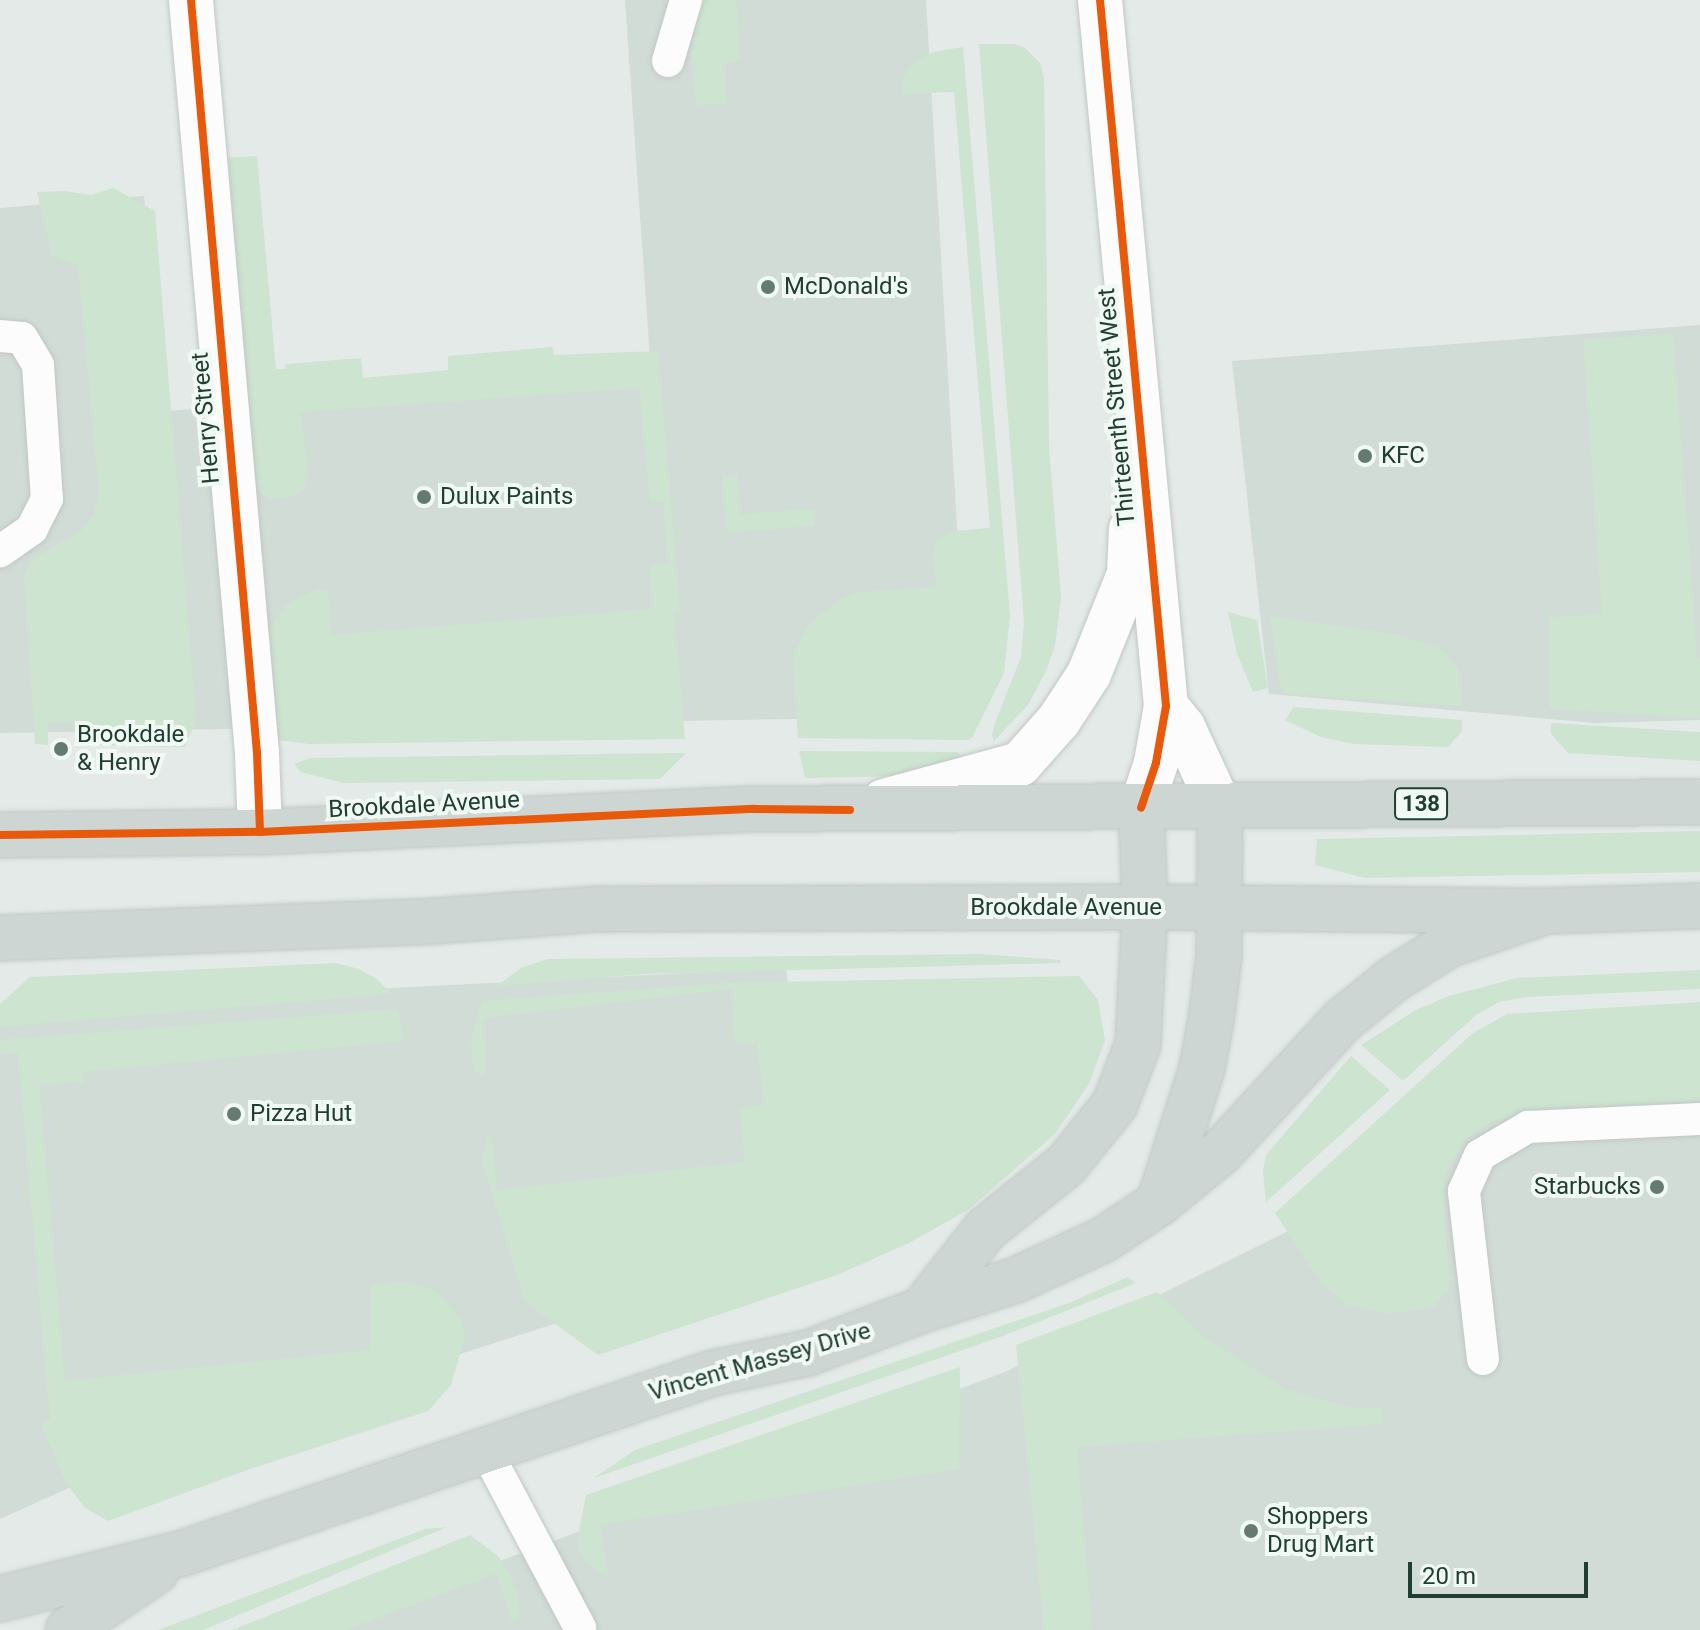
<!DOCTYPE html>
<style>
body{margin:0}
#map{position:relative;width:1700px;height:1630px;overflow:hidden;background:#e4eae7;font-family:Roboto,sans-serif}
div>[style]{position:absolute}
[style*='--x']{left:calc(var(--x)*1px);top:calc(var(--y)*1px);width:calc(var(--w)*1px);rotate:calc(var(--a)*1deg)}
.built>*{inset:0;background:#d1dcd6}
.green>*{inset:0;background:#cce4d0}
.roads{filter:drop-shadow(0 0 2px #c1c7c4) drop-shadow(0 0 2px #c1c7c4)}
.service>*{height:32px;margin:-16px;padding:0 16px;transform-origin:16px;border-radius:16px;background:#fbfcfb}
.minor>*{height:44px;margin:-22px;padding:0 22px;transform-origin:22px;border-radius:22px;background:#fbfcfb}
.tertiary>*{height:44px;margin:-22px;padding:0 22px;transform-origin:22px;border-radius:22px;background:#fbfcfb}
.primary>*{height:44px;margin:-22px;padding:0 22px;transform-origin:22px;border-radius:22px;background:#cdd6d3}
.cycleway>*{height:8px;margin:-4px;padding:0 4px;transform-origin:4px;border-radius:4px;background:#e8590c}
.dots>*{width:22px;height:22px;translate:-50% -50%;box-sizing:border-box;border:4px solid #f1f9f4;border-radius:50%}
span{translate:-50% -50%;white-space:nowrap;text-align:center;line-height:1.15;-webkit-text-stroke:8px #f1f9f4;paint-order:stroke}
.shield-label span{padding:2px 6px;background:#f1f9f4;border:2px solid;border-radius:6px;-webkit-text-stroke-width:0}
.shield-label{font-size:22px;color:#203f32;font-weight:700}
.poi-label{font-size:24px;color:#203f32}
.left{translate:0 -50%;text-align:left}
.right{translate:-100% -50%;text-align:right}
.street-label{font-size:24px;color:#203f32}
.scale{position:absolute;left:1408px;top:1562px;width:180px;height:36px;box-sizing:border-box;border:4px solid #203f32;border-top:0;padding-left:10px;font-size:24px;line-height:28px;white-space:nowrap;color:#203f32;-webkit-text-stroke:6px #f1f9f4;paint-order:stroke}
</style>
<div id="map">
<div class="built">
<div style="clip-path:polygon(625px 0,926px 0,968px 716px,0 733px,0 208px,144px 196px,167px 411px,651px 373px)"></div>
<div style="clip-path:polygon(1700px 325px,1700px 720px,1595px 723px,1269px 694px,1232px 361px)"></div>
<div style="clip-path:polygon(786px 968px,816px 1240px,133px 1459px,0 1519px,0 1008px)"></div>
<div style="clip-path:polygon(1700px 1012px,1700px 1630px,316px 1630px,1005px 1372px,1310px 1220px,1517px 1028px)"></div>
</div>
<div class="green">
<div style="clip-path:polygon(700px 0,736px 0,740px 61px,724px 63px,727px 104px,696px 105px,690px 32px)"></div>
<div style="clip-path:polygon(979px 44px,1014px 44px,1025px 48px,1040px 63px,1044px 78px,1049px 446px,1061px 597px,1055px 646px,1046px 671px,1028px 705px,994px 741px,992px 735px,995px 723px,1021px 657px,1024px 623px)"></div>
<div style="clip-path:polygon(963px 47px,1010px 616px,1004px 673px,972px 738px,967px 740px,798px 738px,793px 657px,806px 627px,839px 600px,856px 592px,937px 587px,933px 554px,938px 540px,954px 531px,990px 528px,954px 92px,902px 94px,904px 77px,911px 64px,933px 52px)"></div>
<div style="clip-path:polygon(257px 156px,276px 369px,285px 369px,286px 364px,361px 358px,363px 378px,448px 370px,448px 356px,553px 347px,554px 355px,658px 351px,680px 611px,674px 612px,685px 739px,309px 744px,279px 740px,272px 732px,263px 636px,290px 601px,319px 589px,328px 590px,331px 635px,652px 609px,650px 565px,668px 563px,663px 501px,650px 501px,639px 388px,301px 412px,308px 477px,303px 491px,291px 497px,272px 499px,248px 487px,228px 158px)"></div>
<div style="clip-path:polygon(113px 188px,155px 211px,196px 720px,185px 747px,75px 745px,75px 723px,48px 723px,48px 745px,35px 744px,24px 575px,32px 559px,80px 532px,93px 515px,99px 494px,78px 266px,52px 256px,37px 192px,64px 191px,91px 195px)"></div>
<div style="clip-path:polygon(1673px 334px,1697px 657px,1700px 658px,1700px 718px,1550px 709px,1549px 617px,1602px 614px,1583px 339px)"></div>
<div style="clip-path:polygon(737px 475px,741px 514px,815px 509px,815px 526px,731px 532px,726px 528px,722px 476px)"></div>
<div style="clip-path:polygon(1228px 612px,1257px 620px,1268px 688px,1253px 692px,1237px 654px)"></div>
<div style="clip-path:polygon(1270px 616px,1399px 635px,1439px 648px,1451px 658px,1460px 673px,1462px 706px,1287px 694px,1281px 688px)"></div>
<div style="clip-path:polygon(1294px 707px,1462px 720px,1462px 731px,1448px 747px,1353px 744px,1321px 737px,1285px 720px)"></div>
<div style="clip-path:polygon(1551px 723px,1700px 732px,1700px 761px,1568px 753px,1551px 734px)"></div>
<div style="clip-path:polygon(799px 751px,957px 752px,963px 758px,908px 776px,805px 778px)"></div>
<div style="clip-path:polygon(686px 753px,660px 779px,343px 783px,301px 772px,294px 764px,311px 758px)"></div>
<div style="clip-path:polygon(1700px 831px,1700px 872px,1365px 878px,1315px 865px,1317px 839px)"></div>
<div style="clip-path:polygon(979px 954px,1061px 960px,1060px 963px,645px 974px,497px 986px,521px 968px,548px 959px)"></div>
<div style="clip-path:polygon(335px 963px,359px 969px,377px 979px,391px 994px,0 1027px,0 1004px,30px 977px)"></div>
<div style="clip-path:polygon(1700px 970px,1700px 989px,1527px 997px,1499px 1002px,1476px 1015px,1403px 1081px,1361px 1045px,1416px 1010px,1449px 996px,1517px 978px)"></div>
<div style="clip-path:polygon(1079px 976px,1098px 1000px,1105px 1040px,1089px 1084px,1055px 1134px,968px 1210px,909px 1243px,837px 1275px,598px 1355px,525px 1302px,482px 1161px,488px 1135px,492px 1138px,497px 1190px,744px 1162px,741px 1108px,764px 1105px,757px 1043px,735px 1044px,731px 989px,484px 1018px,486px 1068px,482px 1075px,475px 1071px,472px 1062px,471px 1039px,482px 1001px,724px 983px)"></div>
<div style="clip-path:polygon(1700px 1002px,1700px 1101px,1496px 1119px,1465px 1139px,1446px 1174px,1443px 1191px,1449px 1278px,1448px 1289px,1434px 1307px,1388px 1314px,1347px 1305px,1322px 1284px,1275px 1213px,1473px 1033px,1507px 1014px)"></div>
<div style="clip-path:polygon(398px 1009px,403px 1041px,83px 1072px,83px 1082px,39px 1085px,65px 1381px,370px 1350px,371px 1286px,400px 1281px,424px 1286px,440px 1294px,461px 1320px,465px 1336px,451px 1385px,428px 1411px,250px 1469px,108px 1521px,85px 1508px,66px 1483px,41px 1424px,50px 1420px,18px 1053px,0 1054px,0 1040px)"></div>
<div style="clip-path:polygon(1351px 1056px,1390px 1090px,1266px 1202px,1263px 1171px,1266px 1155px)"></div>
<div style="clip-path:polygon(1128px 1277px,1136px 1283px,1003px 1336px,594px 1478px,635px 1450px,1069px 1303px)"></div>
<div style="clip-path:polygon(1157px 1292px,1202px 1335px,1283px 1388px,1347px 1407px,1381px 1409px,1383px 1424px,1077px 1447px,1092px 1630px,1044px 1630px,1016px 1345px)"></div>
<div style="clip-path:polygon(960px 1367px,959px 1469px,600px 1525px,609px 1579px,585px 1562px,579px 1551px,577px 1541px,586px 1495px)"></div>
<div style="clip-path:polygon(447px 1527px,203px 1630px,158px 1630px,425px 1529px)"></div>
<div style="clip-path:polygon(470px 1535px,499px 1557px,510px 1574px,518px 1593px,519px 1619px,512px 1622px,496px 1574px,346px 1630px,232px 1630px)"></div>
</div>
<div class="roads">
<div class="service">
<div style="--x:668;--y:61;--w:64;--a:-73.6"></div>
<div style="--x:0;--y:336;--w:22;--a:5"></div>
<div style="--x:22;--y:338;--w:31;--a:59"></div>
<div style="--x:38;--y:365;--w:134;--a:86.2"></div>
<div style="--x:47;--y:499;--w:34;--a:117"></div>
<div style="--x:32;--y:529;--w:39;--a:145"></div>
<div style="--x:1483;--y:1359;--w:169;--a:-96.5"></div>
<div style="--x:1464;--y:1191;--w:39;--a:-66"></div>
<div style="--x:1480;--y:1155;--w:56;--a:-30.3"></div>
<div style="--x:1528;--y:1127;--w:172;--a:-2.7"></div>
<div style="--x:485;--y:1449;--w:203;--a:62"></div>
</div>
<div class="minor">
<div style="--x:191;--y:0;--w:756;--a:84.99"></div>
<div style="--x:257;--y:753;--w:79;--a:87.8"></div>
</div>
<div class="tertiary">
<div style="--x:1100;--y:0;--w:709;--a:84.66"></div>
<div style="--x:1166;--y:706;--w:58;--a:100"></div>
<div style="--x:1156;--y:763;--w:47;--a:108.4"></div>
<div style="--x:1166;--y:706;--w:27;--a:51"></div>
<div style="--x:1183;--y:727;--w:88;--a:65.2"></div>
<div style="--x:884;--y:801;--w:141;--a:-15.2"></div>
<div style="--x:1020;--y:764;--w:59;--a:-48.4"></div>
<div style="--x:1059;--y:720;--w:55;--a:-56.9"></div>
<div style="--x:1089;--y:674;--w:108;--a:-68.2"></div>
<div style="--x:1129;--y:574;--w:45;--a:-87.5"></div>
</div>
<div class="primary">
<div style="--x:0;--y:835;--w:260;--a:-0.7"></div>
<div style="--x:260;--y:832;--w:495;--a:-2.7"></div>
<div style="--x:754;--y:809;--w:946;--a:-0.42"></div>
<div style="--x:0;--y:938;--w:435;--a:-2.2"></div>
<div style="--x:435;--y:921;--w:162;--a:-4.2"></div>
<div style="--x:597;--y:909;--w:548;--a:-0.21"></div>
<div style="--x:1145;--y:907;--w:402;--a:0.6"></div>
<div style="--x:1547;--y:911;--w:153;--a:-1.9"></div>
<div style="--x:1159;--y:1203;--w:142;--a:-72.3"></div>
<div style="--x:1202;--y:1068;--w:49;--a:-79.4"></div>
<div style="--x:1211;--y:1020;--w:64;--a:-82.9"></div>
<div style="--x:1219;--y:956;--w:149;--a:-89.6"></div>
<div style="--x:922;--y:1310;--w:103;--a:-51.7"></div>
<div style="--x:986;--y:1229;--w:102;--a:-38.7"></div>
<div style="--x:1066;--y:1165;--w:78;--a:-51.2"></div>
<div style="--x:1115;--y:1104;--w:64;--a:-69"></div>
<div style="--x:1138;--y:1044;--w:137;--a:-87.1"></div>
<div style="--x:1145;--y:907;--w:99;--a:-92.3"></div>
<div style="--x:0;--y:1599;--w:189;--a:-14.1"></div>
<div style="--x:183;--y:1553;--w:560;--a:-18.76"></div>
<div style="--x:713;--y:1373;--w:97;--a:-11.9"></div>
<div style="--x:808;--y:1353;--w:122;--a:-20.7"></div>
<div style="--x:922;--y:1310;--w:99;--a:-17.7"></div>
<div style="--x:1016;--y:1280;--w:96;--a:-24.7"></div>
<div style="--x:1103;--y:1240;--w:67;--a:-33.5"></div>
<div style="--x:1159;--y:1203;--w:80;--a:-39.4"></div>
<div style="--x:1221;--y:1152;--w:180;--a:-47.3"></div>
<div style="--x:1343;--y:1020;--w:63;--a:-39.2"></div>
<div style="--x:1392;--y:980;--w:66;--a:-32"></div>
<div style="--x:1448;--y:945;--w:105;--a:-19"></div>
<div style="--x:68;--y:1630;--w:106;--a:-33.8"></div>
</div>
</div>
<div class="cycleway">
<div style="--x:191;--y:0;--w:756;--a:84.99"></div>
<div style="--x:257;--y:753;--w:79;--a:87.8"></div>
<div style="--x:1100;--y:0;--w:709;--a:84.66"></div>
<div style="--x:1166;--y:706;--w:58;--a:100"></div>
<div style="--x:1156;--y:763;--w:47;--a:108.4"></div>
<div style="--x:0;--y:835;--w:260;--a:-0.7"></div>
<div style="--x:260;--y:832;--w:495;--a:-2.7"></div>
<div style="--x:754;--y:809;--w:96;--a:0.6"></div>
</div>
<div class="dots">
<div style="left:768px;top:287px;background:#657b71"></div>
<div style="left:1365px;top:456px;background:#657b71"></div>
<div style="left:424px;top:497px;background:#657b71"></div>
<div style="left:61px;top:749px;background:#657b71"></div>
<div style="left:234px;top:1114px;background:#657b71"></div>
<div style="left:1657px;top:1187px;background:#657b71"></div>
<div style="left:1251px;top:1531px;background:#657b71"></div>
</div>
<div class="shield-label">
<span style="left:1421px;top:804px">138</span>
</div>
<div class="poi-label">
<span class="left" style="left:784px;top:287px">McDonald's</span>
<span class="left" style="left:1381px;top:456px">KFC</span>
<span class="left" style="left:440px;top:497px">Dulux Paints</span>
<span class="left" style="left:77px;top:749px">Brookdale<br>&amp; Henry</span>
<span class="left" style="left:250px;top:1114px">Pizza Hut</span>
<span class="right" style="left:1641px;top:1187px">Starbucks</span>
<span class="left" style="left:1267px;top:1531px">Shoppers<br>Drug Mart</span>
</div>
<div class="street-label">
<span style="left:1117px;top:407px;rotate:-95deg">Thirteenth Street West</span>
<span style="left:206px;top:418px;rotate:-95deg">Henry Street</span>
<span style="left:424px;top:805px;rotate:-3deg">Brookdale Avenue</span>
<span style="left:1066px;top:908px">Brookdale Avenue</span>
<span style="left:760px;top:1362px;rotate:-16deg">Vincent Massey Drive</span>
</div>
<div class="scale">20 m</div>
</div>
